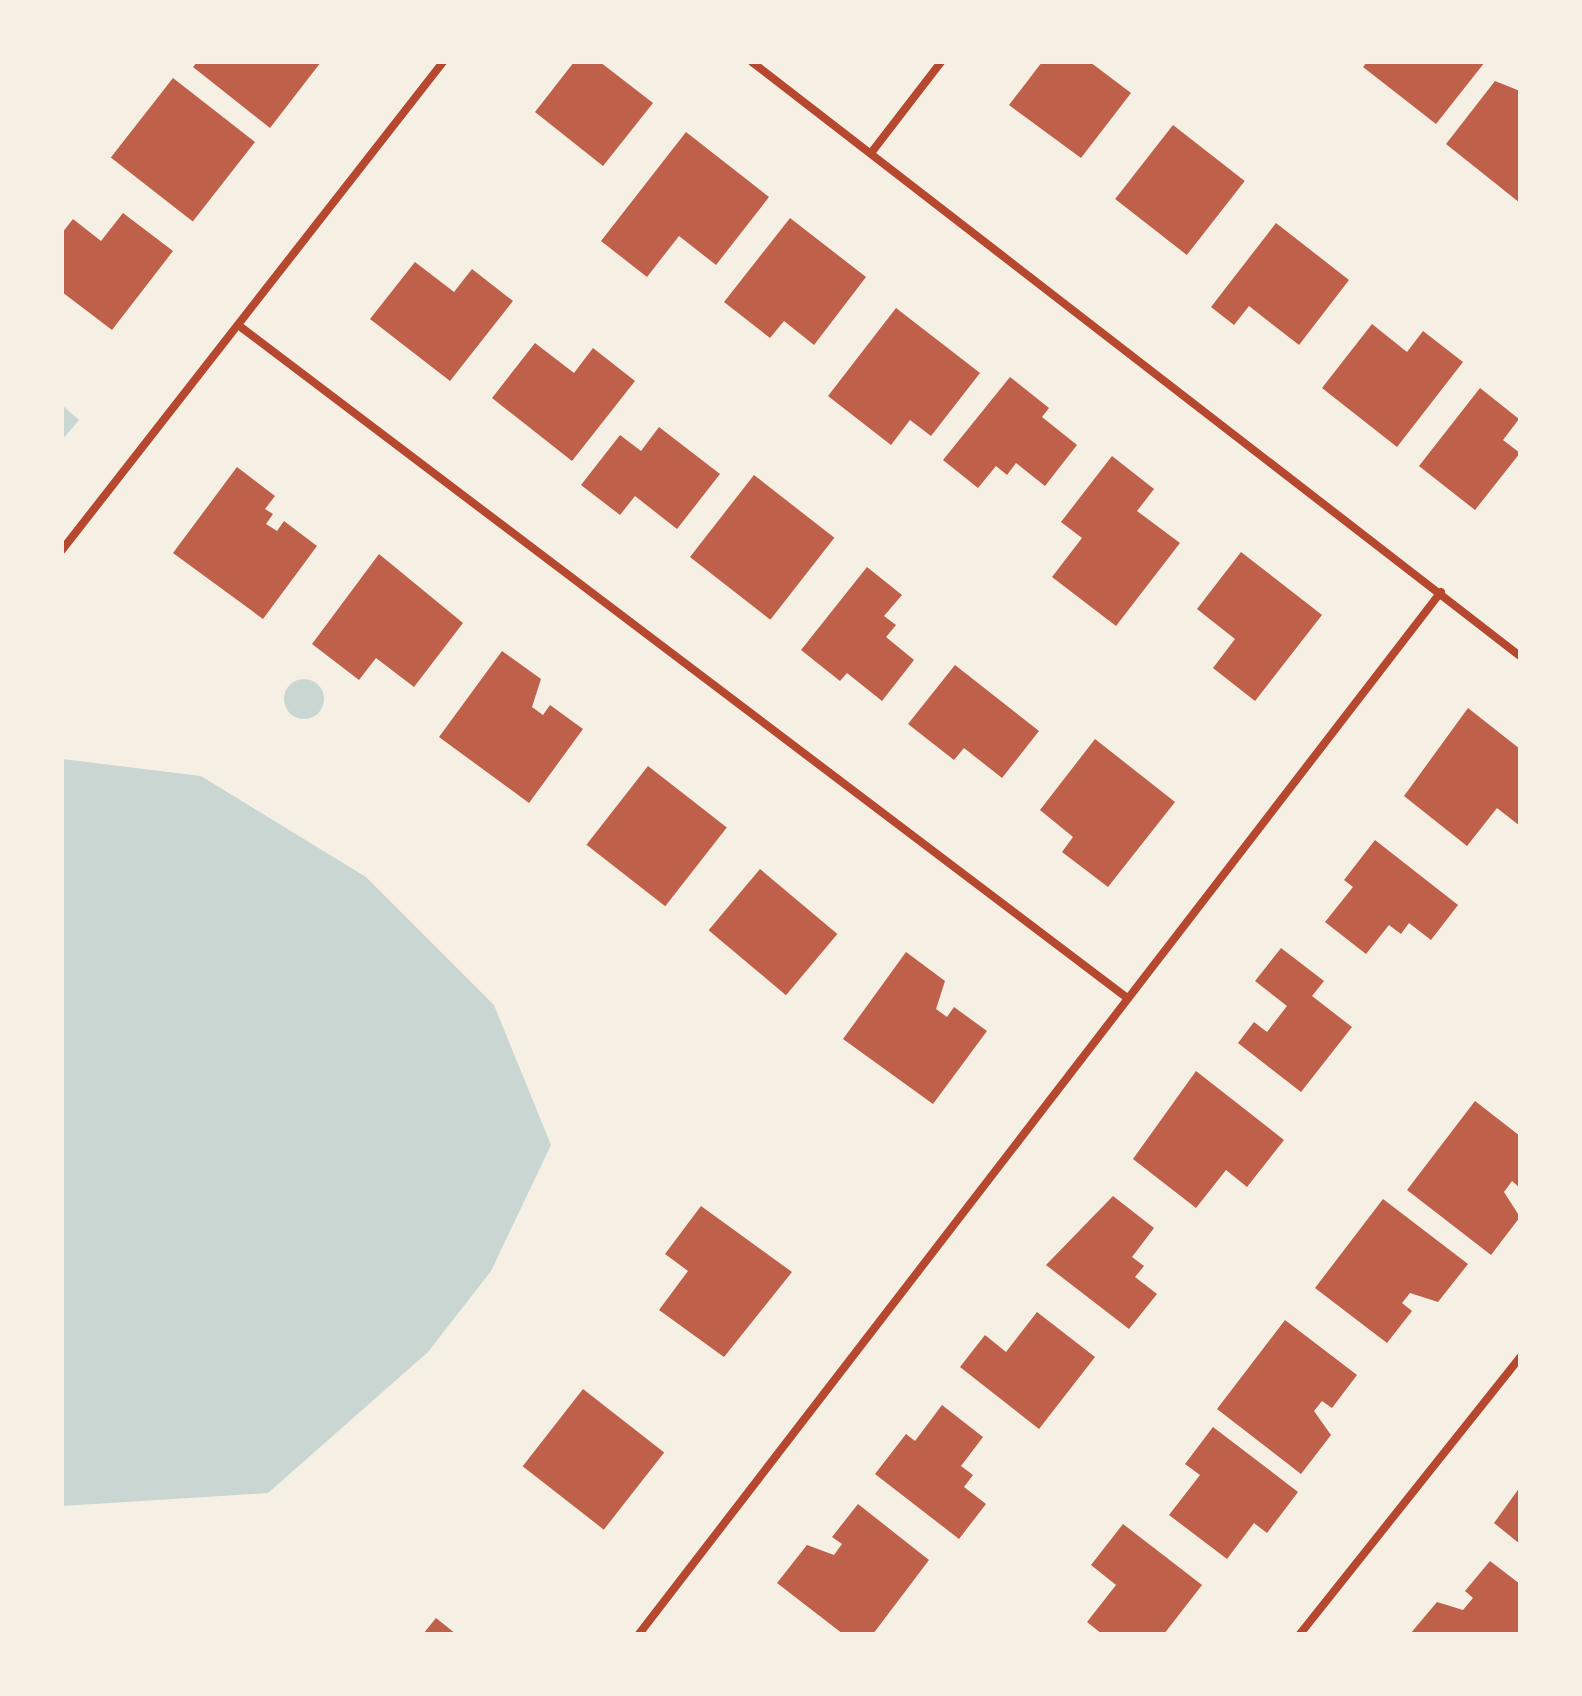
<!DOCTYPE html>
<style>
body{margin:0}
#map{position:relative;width:1582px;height:1696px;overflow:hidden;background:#f6efe4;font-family:"Fira Sans",sans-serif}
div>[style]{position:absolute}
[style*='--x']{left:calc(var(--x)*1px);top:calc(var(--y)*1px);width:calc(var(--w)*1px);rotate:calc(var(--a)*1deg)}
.water>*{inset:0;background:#c9d6d2}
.round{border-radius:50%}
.building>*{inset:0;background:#bf614a;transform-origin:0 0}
.minor>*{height:8px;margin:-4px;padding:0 4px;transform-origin:4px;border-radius:4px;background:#b5482f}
span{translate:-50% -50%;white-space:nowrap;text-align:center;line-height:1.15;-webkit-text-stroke:6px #f6efe4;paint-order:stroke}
.frame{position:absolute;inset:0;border:64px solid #f6efe4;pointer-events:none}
</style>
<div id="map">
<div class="water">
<div style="clip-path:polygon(62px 405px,79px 420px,62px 440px)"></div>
<div class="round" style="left:284px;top:679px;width:40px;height:40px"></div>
<div style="clip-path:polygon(62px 759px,201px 776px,366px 877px,494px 1005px,551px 1145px,491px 1271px,428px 1352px,268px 1493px,62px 1506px)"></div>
</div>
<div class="building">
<div style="clip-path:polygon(197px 62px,321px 62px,270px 128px,193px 67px)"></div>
<div style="clip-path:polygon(574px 62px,600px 62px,653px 103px,603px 166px,535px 112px)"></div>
<div style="clip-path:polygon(1042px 62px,1090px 62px,1131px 93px,1081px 158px,1009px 105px)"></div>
<div style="clip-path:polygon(1367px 62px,1485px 62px,1436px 124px,1363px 67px)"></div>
<div style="left:173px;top:78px;width:104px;height:101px;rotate:38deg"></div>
<div style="clip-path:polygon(1495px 81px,1520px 91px,1520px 203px,1446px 144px)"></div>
<div style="left:1173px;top:125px;width:91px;height:94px;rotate:38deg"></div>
<div style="clip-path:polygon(686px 132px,769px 197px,716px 265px,679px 236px,647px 277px,601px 241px)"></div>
<div style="clip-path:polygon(123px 213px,173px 251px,112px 330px,62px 292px,62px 233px,73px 219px,101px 241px)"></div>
<div style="clip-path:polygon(790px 218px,866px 277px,814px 345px,784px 321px,770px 338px,724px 302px)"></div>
<div style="clip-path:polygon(1276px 223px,1349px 280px,1299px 345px,1249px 306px,1234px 325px,1211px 307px)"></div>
<div style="clip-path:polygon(415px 262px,454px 292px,472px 269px,513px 301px,450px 381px,370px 319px)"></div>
<div style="clip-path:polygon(896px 308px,980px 373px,931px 436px,910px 420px,891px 445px,828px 396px)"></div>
<div style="clip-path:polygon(1372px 324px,1407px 352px,1423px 331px,1463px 362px,1397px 447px,1322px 388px)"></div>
<div style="clip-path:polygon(535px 343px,574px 373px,593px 348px,635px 381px,572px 461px,492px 398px)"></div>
<div style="clip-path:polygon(1010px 377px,1049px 408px,1042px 417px,1077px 445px,1045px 486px,1016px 463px,1007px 475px,996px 466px,978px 488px,943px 460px)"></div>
<div style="clip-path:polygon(1480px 388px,1519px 419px,1503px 440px,1520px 453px,1475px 510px,1419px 466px)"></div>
<div style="clip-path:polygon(659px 427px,720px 474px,677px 529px,635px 496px,620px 515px,581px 485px,620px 435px,641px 451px)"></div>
<div style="clip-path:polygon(1112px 456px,1154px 489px,1137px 511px,1180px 543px,1116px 626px,1052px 577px,1082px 538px,1061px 522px)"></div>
<div style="clip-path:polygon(237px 467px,275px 496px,265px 509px,273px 514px,266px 524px,277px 531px,284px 521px,317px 546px,263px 619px,173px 553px)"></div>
<div style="left:754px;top:475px;width:102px;height:104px;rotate:38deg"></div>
<div style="clip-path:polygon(1241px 552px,1322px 615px,1255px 701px,1213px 668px,1235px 639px,1197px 609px)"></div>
<div style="clip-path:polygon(379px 554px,463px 623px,414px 687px,376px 658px,359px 680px,312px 644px)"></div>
<div style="clip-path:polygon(867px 567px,902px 595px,884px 616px,896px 625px,886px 637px,914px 660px,882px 701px,847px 673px,840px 681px,801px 650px)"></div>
<div style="clip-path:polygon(502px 651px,541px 679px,532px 707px,543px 715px,550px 705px,583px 729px,529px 803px,439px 737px)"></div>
<div style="clip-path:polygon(955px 665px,1039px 731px,1002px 778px,964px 748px,954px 760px,908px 724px)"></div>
<div style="clip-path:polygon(1468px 708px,1520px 749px,1520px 826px,1497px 808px,1467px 846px,1404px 796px)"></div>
<div style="clip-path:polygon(1095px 739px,1175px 802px,1108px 887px,1062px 852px,1073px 837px,1040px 810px)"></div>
<div style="left:648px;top:766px;width:100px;height:100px;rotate:38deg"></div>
<div style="clip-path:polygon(1375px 840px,1458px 905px,1431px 940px,1409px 923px,1401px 934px,1389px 925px,1366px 954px,1325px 922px,1353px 887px,1344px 880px)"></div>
<div style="left:760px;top:869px;width:101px;height:80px;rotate:40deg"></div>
<div style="clip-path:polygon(1281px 948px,1324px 981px,1312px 996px,1352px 1027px,1301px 1092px,1238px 1043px,1254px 1022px,1267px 1032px,1287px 1006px,1255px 981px)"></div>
<div style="clip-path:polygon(906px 952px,945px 981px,936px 1009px,947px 1017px,954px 1007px,987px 1031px,933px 1104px,843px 1039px)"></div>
<div style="clip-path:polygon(1196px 1071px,1284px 1140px,1247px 1187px,1226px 1170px,1196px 1208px,1133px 1159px)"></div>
<div style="clip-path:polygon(1475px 1101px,1520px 1136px,1520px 1188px,1512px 1181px,1504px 1192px,1520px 1217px,1491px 1255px,1407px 1190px)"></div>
<div style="clip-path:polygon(1113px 1196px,1154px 1228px,1132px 1257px,1144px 1266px,1135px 1277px,1157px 1294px,1129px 1329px,1046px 1265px)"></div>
<div style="clip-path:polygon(1383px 1199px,1468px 1264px,1438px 1302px,1410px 1293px,1402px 1303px,1412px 1311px,1387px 1343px,1315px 1288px)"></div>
<div style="clip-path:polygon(701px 1206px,792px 1272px,724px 1357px,659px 1310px,688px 1271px,665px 1254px)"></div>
<div style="clip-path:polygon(1037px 1312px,1095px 1357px,1039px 1429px,960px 1367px,985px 1335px,1006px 1352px)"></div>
<div style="clip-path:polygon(1285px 1320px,1357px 1375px,1332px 1408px,1322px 1401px,1314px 1411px,1331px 1435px,1301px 1474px,1217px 1409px)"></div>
<div style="left:583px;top:1389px;width:103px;height:98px;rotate:38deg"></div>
<div style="clip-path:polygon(942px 1405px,983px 1437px,961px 1466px,973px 1475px,964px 1487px,986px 1504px,959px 1539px,875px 1474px,906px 1434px,915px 1441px)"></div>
<div style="clip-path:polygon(1213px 1427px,1298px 1492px,1267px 1533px,1254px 1523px,1227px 1559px,1169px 1515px,1200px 1475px,1185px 1464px)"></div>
<div style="clip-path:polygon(1520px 1487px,1520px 1544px,1494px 1523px)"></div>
<div style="clip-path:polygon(858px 1504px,929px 1560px,873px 1634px,843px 1634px,777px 1583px,807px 1545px,834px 1555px,842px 1544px,832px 1537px)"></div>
<div style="clip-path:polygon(1123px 1524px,1202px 1585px,1164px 1634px,1102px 1634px,1087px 1622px,1116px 1585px,1091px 1565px)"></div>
<div style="clip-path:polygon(1490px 1561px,1520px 1584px,1520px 1634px,1410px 1634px,1437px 1602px,1463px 1610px,1473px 1598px,1465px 1591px)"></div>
<div style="clip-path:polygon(436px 1618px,456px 1634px,423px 1634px)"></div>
</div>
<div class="minor">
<div style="--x:752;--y:62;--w:971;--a:37.72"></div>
<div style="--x:871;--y:153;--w:115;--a:-52.4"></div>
<div style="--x:242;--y:328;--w:1109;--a:37.12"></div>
<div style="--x:62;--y:550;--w:619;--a:-52.02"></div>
<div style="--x:639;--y:1634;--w:1315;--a:-52.42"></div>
<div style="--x:1300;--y:1634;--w:354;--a:-51.5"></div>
</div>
<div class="frame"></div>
</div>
